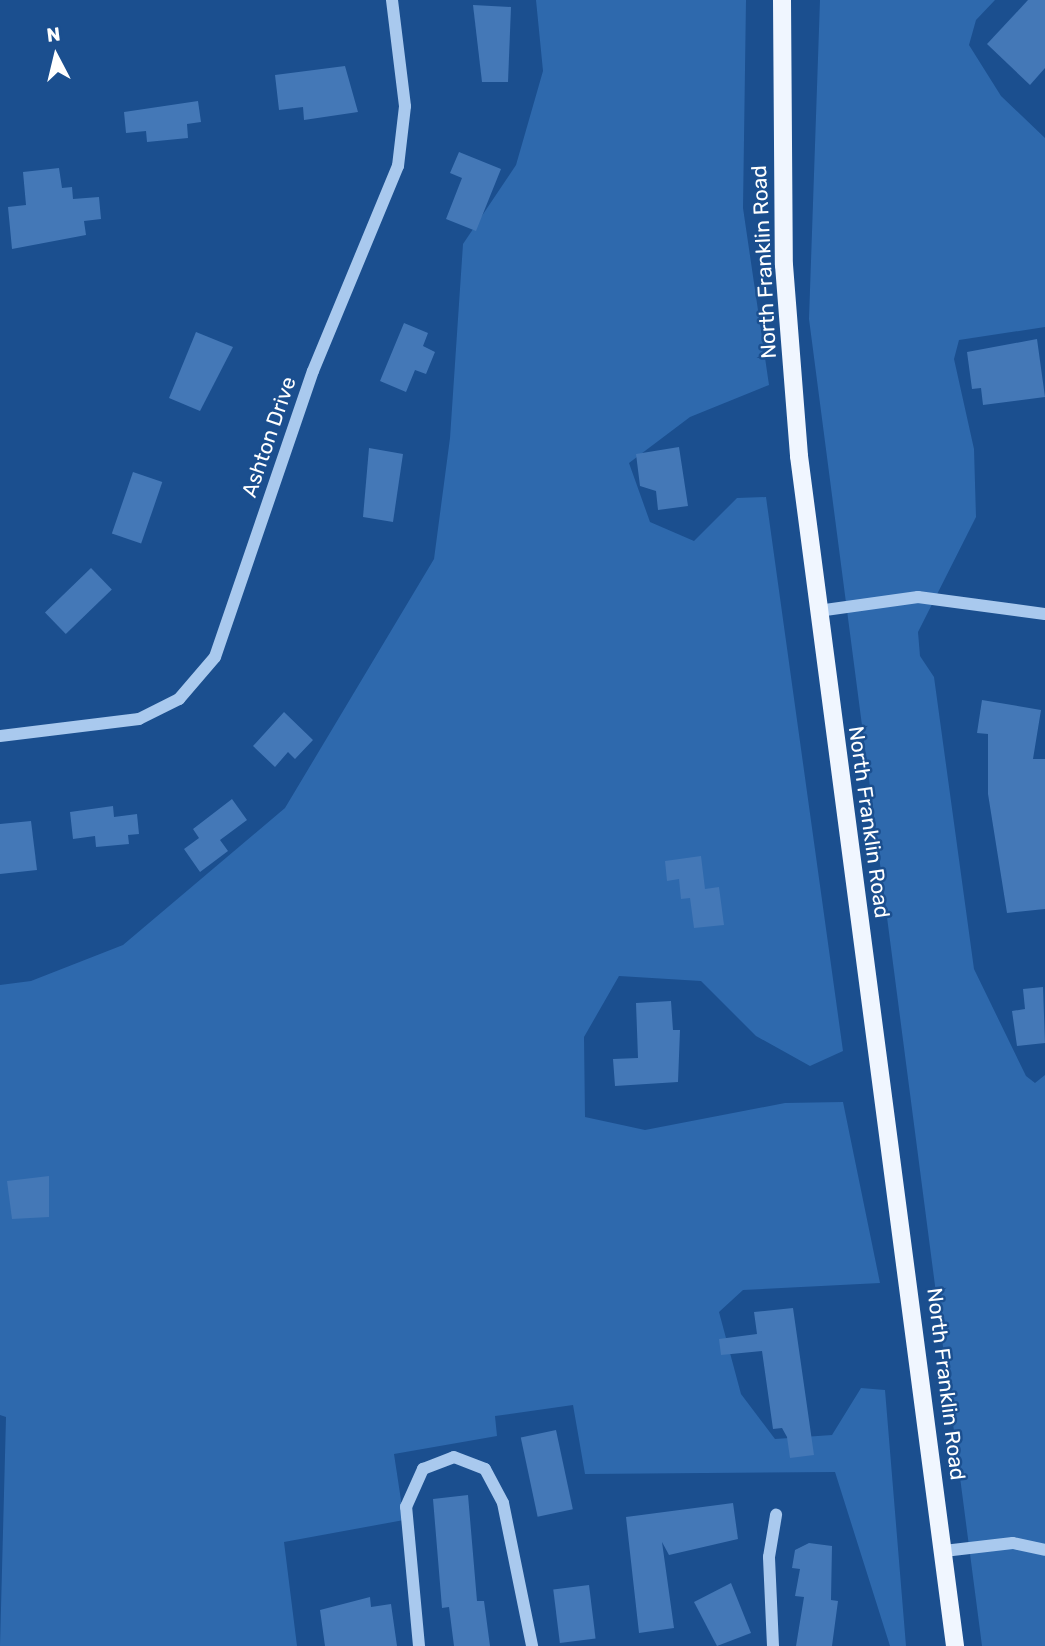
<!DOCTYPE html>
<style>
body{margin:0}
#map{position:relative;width:1045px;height:1646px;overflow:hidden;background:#1b4f8f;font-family:Rubik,sans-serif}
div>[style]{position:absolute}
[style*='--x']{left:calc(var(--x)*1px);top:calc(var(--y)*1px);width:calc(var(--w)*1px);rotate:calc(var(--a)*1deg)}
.green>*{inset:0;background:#2e69ad}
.building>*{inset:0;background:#4478b7;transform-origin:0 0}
.minor>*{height:12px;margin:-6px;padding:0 6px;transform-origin:6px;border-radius:6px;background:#a9c9ee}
.major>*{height:18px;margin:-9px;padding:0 9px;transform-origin:9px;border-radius:9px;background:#f0f6ff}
span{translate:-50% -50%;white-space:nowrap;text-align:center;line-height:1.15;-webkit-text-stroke:5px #1b4f8f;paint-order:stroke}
.street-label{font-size:21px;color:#fff}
.north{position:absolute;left:21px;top:21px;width:70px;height:70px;-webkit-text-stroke:5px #1b4f8f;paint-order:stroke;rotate:353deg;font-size:19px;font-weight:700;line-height:28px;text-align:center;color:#fff}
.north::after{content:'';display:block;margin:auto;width:24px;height:32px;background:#fff;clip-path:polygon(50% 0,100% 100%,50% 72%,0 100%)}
</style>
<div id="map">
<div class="green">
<div style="clip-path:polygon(536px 0,746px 0,743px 208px,769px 385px,690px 417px,629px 463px,650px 522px,694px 541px,737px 498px,766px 497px,843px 1051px,810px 1066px,756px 1036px,701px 981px,619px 976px,584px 1037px,585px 1117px,645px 1130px,785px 1103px,843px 1102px,880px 1283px,743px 1290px,719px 1312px,741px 1394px,775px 1439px,832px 1435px,861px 1388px,885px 1390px,906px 1646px,890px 1646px,835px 1472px,585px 1474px,573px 1405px,495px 1416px,497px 1436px,394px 1454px,404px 1520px,284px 1542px,297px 1646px,0 1646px,6px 1417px,0 1415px,0 985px,31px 981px,123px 945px,285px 808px,434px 559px,450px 438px,463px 244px,516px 165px,543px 71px)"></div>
<div style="clip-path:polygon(820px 0,995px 0,976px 20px,969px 45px,1001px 96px,1045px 138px,1045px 327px,959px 340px,954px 359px,974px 449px,976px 517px,918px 632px,920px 656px,934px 677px,974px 969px,1026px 1076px,1035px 1083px,1045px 1075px,1045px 1646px,982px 1646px,809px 319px)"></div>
</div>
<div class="building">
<div style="clip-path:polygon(1028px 0,1045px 0,1045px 68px,1030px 85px,987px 44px)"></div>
<div style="clip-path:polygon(473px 5px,511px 7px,508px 82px,482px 82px)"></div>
<div style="clip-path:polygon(345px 66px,358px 112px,304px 120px,303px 107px,279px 110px,275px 75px)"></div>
<div style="clip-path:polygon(198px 101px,201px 122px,187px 124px,188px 138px,147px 142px,146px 131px,126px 133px,124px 112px)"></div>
<div style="clip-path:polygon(459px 152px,501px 169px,476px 231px,446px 219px,462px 178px,450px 173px)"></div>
<div style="clip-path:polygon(59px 168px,62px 188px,72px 187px,73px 199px,99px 197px,101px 219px,84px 221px,86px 235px,12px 249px,8px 207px,26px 205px,23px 172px)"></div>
<div style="clip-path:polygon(404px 323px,428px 333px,423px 346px,435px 352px,426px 374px,415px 370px,406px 392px,380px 381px)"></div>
<div style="clip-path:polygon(196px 332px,233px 347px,200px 411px,169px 398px)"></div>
<div style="clip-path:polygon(1037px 339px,1045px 397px,983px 405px,981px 388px,972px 389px,967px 352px)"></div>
<div style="clip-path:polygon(679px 447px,688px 506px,658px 510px,656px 491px,640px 486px,636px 454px)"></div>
<div style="clip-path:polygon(369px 448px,403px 454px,393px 522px,363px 517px)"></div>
<div style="left:133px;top:472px;width:31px;height:65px;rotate:19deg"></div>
<div style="left:91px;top:568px;width:30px;height:64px;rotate:46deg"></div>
<div style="clip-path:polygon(982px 700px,1041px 710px,1033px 759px,1045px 759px,1045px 909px,1007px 913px,988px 794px,988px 734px,977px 733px)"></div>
<div style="clip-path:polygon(284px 712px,313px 740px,295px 759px,288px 752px,275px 767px,253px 746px)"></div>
<div style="clip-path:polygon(232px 799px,247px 820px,220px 840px,228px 851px,200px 872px,184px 849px,199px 838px,193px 829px)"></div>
<div style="clip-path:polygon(113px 806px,114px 817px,137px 814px,139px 834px,128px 835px,129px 844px,96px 847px,95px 836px,73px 839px,70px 812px)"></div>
<div style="clip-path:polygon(31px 821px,37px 870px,0 874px,0 824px)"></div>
<div style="clip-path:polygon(701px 856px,705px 889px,719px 887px,724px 925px,694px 928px,690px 898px,681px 899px,679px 879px,667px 881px,665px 861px)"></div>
<div style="clip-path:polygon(1043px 987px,1045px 1043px,1017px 1046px,1012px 1011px,1025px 1009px,1023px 989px)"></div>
<div style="clip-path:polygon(671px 1001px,673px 1030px,680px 1030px,678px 1082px,615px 1086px,613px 1059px,638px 1058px,636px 1003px)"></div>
<div style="clip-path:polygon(49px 1176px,49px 1217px,12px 1219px,7px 1181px)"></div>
<div style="clip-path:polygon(793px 1308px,814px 1455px,790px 1458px,787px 1437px,782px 1428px,773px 1429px,762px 1351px,721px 1355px,719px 1339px,757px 1334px,754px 1312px)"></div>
<div style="left:556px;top:1430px;width:81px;height:36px;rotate:78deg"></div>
<div style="clip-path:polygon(468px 1495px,477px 1601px,484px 1601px,490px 1646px,454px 1646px,449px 1607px,442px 1608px,433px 1499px)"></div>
<div style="clip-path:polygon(733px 1503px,738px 1539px,669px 1555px,662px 1542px,674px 1628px,639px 1633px,626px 1517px)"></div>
<div style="clip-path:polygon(809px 1543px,832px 1546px,831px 1600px,838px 1601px,832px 1646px,796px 1646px,804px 1597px,795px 1596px,800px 1569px,792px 1568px,795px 1550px)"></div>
<div style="clip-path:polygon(731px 1583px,751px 1633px,717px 1646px,694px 1602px)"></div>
<div style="left:589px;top:1585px;width:54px;height:36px;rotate:83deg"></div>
<div style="clip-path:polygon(370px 1597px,371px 1607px,391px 1604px,397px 1646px,325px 1646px,320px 1610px)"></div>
</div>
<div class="minor">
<div style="--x:818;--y:611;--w:101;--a:-8"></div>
<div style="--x:918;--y:597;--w:128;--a:7.6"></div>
<div style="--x:0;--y:736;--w:140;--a:-7"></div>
<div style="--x:139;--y:719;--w:45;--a:-26.6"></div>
<div style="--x:179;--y:699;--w:55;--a:-49.4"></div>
<div style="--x:215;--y:657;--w:302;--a:-71.1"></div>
<div style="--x:313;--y:371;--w:222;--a:-67.5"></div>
<div style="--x:398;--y:166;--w:60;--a:-83.3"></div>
<div style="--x:405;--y:106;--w:107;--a:-97"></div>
<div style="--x:944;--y:1551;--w:69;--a:-6.6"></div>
<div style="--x:1013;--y:1543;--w:33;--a:12"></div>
<div style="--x:419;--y:1646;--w:140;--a:-95.3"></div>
<div style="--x:406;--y:1507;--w:42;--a:-65.9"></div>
<div style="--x:423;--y:1469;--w:33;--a:-21"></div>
<div style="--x:454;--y:1457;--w:33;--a:21"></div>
<div style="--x:485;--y:1469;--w:38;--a:62"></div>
<div style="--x:503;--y:1503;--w:146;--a:78.5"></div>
<div style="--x:773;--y:1646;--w:89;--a:-92.6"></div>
<div style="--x:769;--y:1557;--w:43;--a:-80.5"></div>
</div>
<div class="major">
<div style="--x:782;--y:0;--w:265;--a:89.6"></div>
<div style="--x:784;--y:265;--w:192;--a:85.5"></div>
<div style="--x:799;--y:456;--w:1200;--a:82.53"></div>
</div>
<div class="street-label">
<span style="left:764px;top:262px;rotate:-93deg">North Franklin Road</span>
<span style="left:269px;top:437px;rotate:-71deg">Ashton Drive</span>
<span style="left:869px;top:822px;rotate:82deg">North Franklin Road</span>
<span style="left:946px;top:1384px;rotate:83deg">North Franklin Road</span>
</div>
<div class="north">N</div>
</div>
